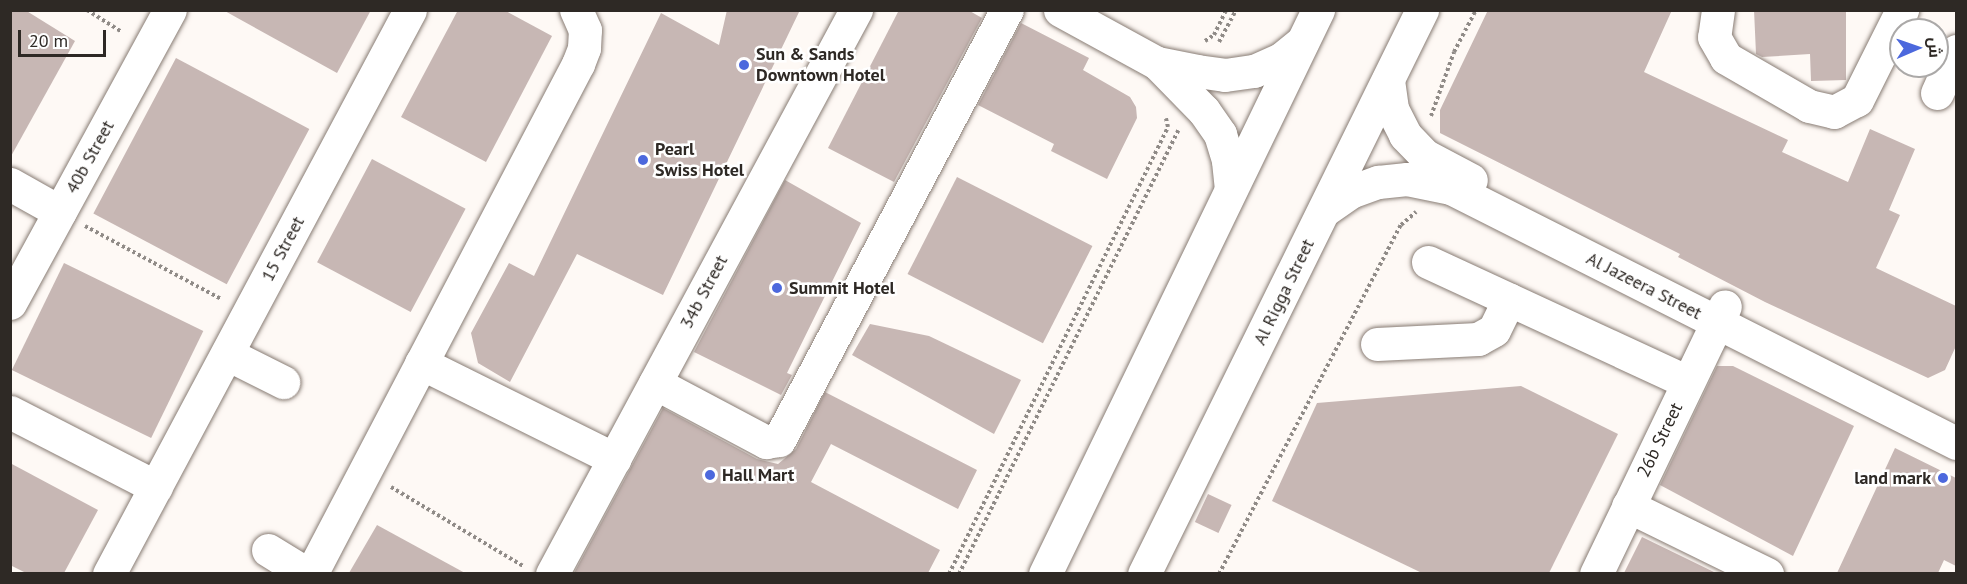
<!DOCTYPE html>
<meta charset="utf-8">
<style>
body{margin:0}
#map{position:relative;width:1967px;height:584px;overflow:hidden;background:#fef9f5;font-family:"PT Sans",Cairo,sans-serif}
div>[style]{position:absolute}
[style*='--x']{left:calc(var(--x)*1px);top:calc(var(--y)*1px);width:calc(var(--w)*1px);rotate:calc(var(--a)*1deg)}
.building>*{inset:0;background:#c7b7b4;transform-origin:0 0}
.path>*{height:4px;margin-top:-2px;transform-origin:0;background:repeating-linear-gradient(90deg,#908b87 0 3px,transparent 0 6px)}
.roads{filter:drop-shadow(0 0 2px #887c74) drop-shadow(0 0 2px #887c74)}
.minor>*{height:33px;margin:-16.5px;padding:0 16.5px;transform-origin:16.5px;border-radius:16.5px;background:#fff}
.dots>*{width:16px;height:16px;translate:-50% -50%;box-sizing:border-box;border:3px solid #fff;border-radius:50%}
span{translate:-50% -50%;white-space:nowrap;text-align:center;line-height:1.15;-webkit-text-stroke:5px #fff;paint-order:stroke}
.poi-label{font-size:18px;color:#2e2925;font-weight:700}
.left{translate:0 -50%;text-align:left}
.right{translate:-100% -50%;text-align:right}
.street-label{font-size:18px;color:#2e2925}
.frame{position:absolute;inset:0;border:12px solid #2e2925;pointer-events:none}
.north{position:absolute;left:1889px;top:18px;width:60px;height:60px;box-sizing:border-box;background:#fff;border:2px solid #aba9a8;border-radius:50%;rotate:88deg;font-size:16px;font-weight:700;line-height:24px;text-align:center;color:#2e2925}
.north::after{content:'';display:block;margin:auto;width:21px;height:27px;background:#4c68dd;clip-path:polygon(50% 0,100% 100%,50% 72%,0 100%)}
.scale{position:absolute;left:18px;top:30px;width:88px;height:27px;box-sizing:border-box;border:3px solid #2e2925;border-top:0;padding-left:8px;font-size:18px;line-height:21px;white-space:nowrap;color:#2e2925;-webkit-text-stroke:4px #fff;paint-order:stroke}
</style>
<div id="map">
<div class="building">
<div style="clip-path:polygon(10px 10px,25px 10px,75px 41px,10px 158px)"></div>
<div style="clip-path:polygon(223px 10px,371px 10px,337px 73px)"></div>
<div style="clip-path:polygon(458px 10px,504px 10px,552px 36px,486px 162px,401px 117px)"></div>
<div style="clip-path:polygon(727px 10px,800px 10px,663px 295px,577px 254px,510px 382px,478px 363px,471px 333px,509px 263px,534px 276px,661px 13px,719px 45px)"></div>
<div style="clip-path:polygon(899px 10px,968px 10px,982px 18px,894px 182px,828px 148px)"></div>
<div style="clip-path:polygon(1488px 10px,1672px 10px,1644px 72px,1788px 140px,1782px 152px,1848px 182px,1870px 129px,1915px 149px,1889px 210px,1900px 215px,1876px 268px,1956px 306px,1956px 346px,1945px 370px,1928px 378px,1765px 302px,1678px 257px,1680px 254px,1440px 133px,1440px 110px)"></div>
<div style="clip-path:polygon(1754px 10px,1846px 10px,1846px 80px,1811px 81px,1810px 54px,1762px 57px,1756px 54px)"></div>
<div style="clip-path:polygon(1021px 23px,1089px 58px,1083px 70px,1130px 97px,1136px 107px,1137px 118px,1107px 179px,1051px 151px,1054px 144px,978px 105px)"></div>
<div style="left:176px;top:58px;width:151px;height:176px;rotate:28deg"></div>
<div style="left:372px;top:159px;width:106px;height:117px;rotate:28deg"></div>
<div style="left:957px;top:177px;width:152px;height:109px;rotate:27deg"></div>
<div style="clip-path:polygon(785px 180px,861px 223px,787px 373px,792px 375px,781px 395px,694px 352px)"></div>
<div style="left:64px;top:263px;width:155px;height:119px;rotate:26deg"></div>
<div style="clip-path:polygon(870px 324px,929px 336px,1021px 380px,994px 434px,852px 355px)"></div>
<div style="clip-path:polygon(1717px 366px,1733px 366px,1854px 426px,1793px 556px,1660px 485px)"></div>
<div style="clip-path:polygon(1521px 386px,1618px 434px,1549px 573px,1422px 573px,1272px 501px,1317px 403px)"></div>
<div style="clip-path:polygon(825px 392px,977px 470px,958px 509px,831px 444px,811px 482px,940px 550px,928px 573px,574px 573px,663px 408px,757px 459px,778px 464px,796px 449px)"></div>
<div style="clip-path:polygon(1895px 448px,1956px 478px,1956px 566px,1944px 560px,1938px 573px,1837px 573px)"></div>
<div style="clip-path:polygon(10px 463px,98px 510px,64px 573px,26px 573px,10px 565px)"></div>
<div style="left:1208px;top:494px;width:26px;height:31px;rotate:25deg"></div>
<div style="clip-path:polygon(377px 525px,465px 573px,349px 573px)"></div>
<div style="clip-path:polygon(1642px 537px,1716px 573px,1624px 573px)"></div>
</div>
<div class="path">
<div style="--x:87;--y:10;--w:41;--a:32.2"></div>
<div style="--x:1205;--y:41;--w:11;--a:-34"></div>
<div style="--x:1214;--y:35;--w:28;--a:-64"></div>
<div style="--x:1219;--y:42;--w:36;--a:-62"></div>
<div style="--x:1431;--y:116;--w:68;--a:-70.2"></div>
<div style="--x:1454;--y:52;--w:47;--a:-62.4"></div>
<div style="--x:85;--y:226;--w:154;--a:28.2"></div>
<div style="--x:391;--y:487;--w:154;--a:30.9"></div>
<div style="--x:949;--y:574;--w:498;--a:-63.9"></div>
<div style="--x:1168;--y:127;--w:9;--a:-103"></div>
<div style="--x:959;--y:574;--w:495;--a:-63.7"></div>
<div style="--x:1219;--y:574;--w:394;--a:-62.5"></div>
<div style="--x:1401;--y:225;--w:20;--a:-41"></div>
</div>
<div class="roads">
<div class="minor">
<div style="--x:1060;--y:10;--w:111;--a:28.7"></div>
<div style="--x:1157;--y:63;--w:41;--a:11.3"></div>
<div style="--x:1197;--y:71;--w:28;--a:8"></div>
<div style="--x:1225;--y:75;--w:29;--a:-8"></div>
<div style="--x:1254;--y:71;--w:30;--a:-24"></div>
<div style="--x:1281;--y:59;--w:27;--a:-39"></div>
<div style="--x:1718;--y:10;--w:27;--a:98"></div>
<div style="--x:1714;--y:37;--w:24;--a:60"></div>
<div style="--x:1726;--y:58;--w:96;--a:30"></div>
<div style="--x:1809;--y:106;--w:26;--a:13"></div>
<div style="--x:1834;--y:112;--w:26;--a:-28"></div>
<div style="--x:1857;--y:100;--w:101;--a:-63.4"></div>
<div style="--x:1157;--y:63;--w:67;--a:45.6"></div>
<div style="--x:1204;--y:111;--w:28;--a:55"></div>
<div style="--x:1220;--y:134;--w:28;--a:73"></div>
<div style="--x:1228;--y:161;--w:27;--a:84"></div>
<div style="--x:1388;--y:80;--w:29;--a:82"></div>
<div style="--x:1392;--y:109;--w:29;--a:63"></div>
<div style="--x:1405;--y:135;--w:28;--a:46"></div>
<div style="--x:1424;--y:155;--w:53;--a:28"></div>
<div style="--x:1937;--y:93;--w:46;--a:-65.7"></div>
<div style="--x:10;--y:184;--w:57;--a:29.2"></div>
<div style="--x:1326;--y:209;--w:29;--a:-35"></div>
<div style="--x:1350;--y:192;--w:30;--a:-20"></div>
<div style="--x:1378;--y:182;--w:29;--a:-6"></div>
<div style="--x:1407;--y:179;--w:45;--a:11.6"></div>
<div style="--x:1451;--y:188;--w:566;--a:26.79"></div>
<div style="--x:1428;--y:262;--w:286;--a:24.8"></div>
<div style="--x:10;--y:303;--w:334;--a:-61.4"></div>
<div style="--x:1377;--y:344;--w:101;--a:-2.8"></div>
<div style="--x:1478;--y:339;--w:18;--a:-29"></div>
<div style="--x:1494;--y:330;--w:34;--a:-64"></div>
<div style="--x:227;--y:354;--w:63;--a:26.6"></div>
<div style="--x:421;--y:363;--w:216;--a:26.4"></div>
<div style="--x:655;--y:383;--w:126;--a:28"></div>
<div style="--x:766;--y:442;--w:13;--a:-9"></div>
<div style="--x:779;--y:440;--w:487;--a:-62.1"></div>
<div style="--x:10;--y:412;--w:164;--a:27.2"></div>
<div style="--x:1628;--y:506;--w:155;--a:26.1"></div>
<div style="--x:268;--y:550;--w:46;--a:31.6"></div>
<div style="--x:109;--y:574;--w:639;--a:-61.91"></div>
<div style="--x:311;--y:574;--w:576;--a:-62.37"></div>
<div style="--x:578;--y:64;--w:17;--a:-69"></div>
<div style="--x:584;--y:48;--w:18;--a:-87"></div>
<div style="--x:585;--y:30;--w:22;--a:-114"></div>
<div style="--x:552;--y:574;--w:641;--a:-61.68"></div>
<div style="--x:1045;--y:574;--w:627;--a:-64.17"></div>
<div style="--x:1144;--y:574;--w:629;--a:-63.76"></div>
<div style="--x:1596;--y:574;--w:297;--a:-64.3"></div>
</div>
</div>
<div class="dots">
<div style="left:744px;top:65px;background:#4c68dd"></div>
<div style="left:643px;top:160px;background:#4c68dd"></div>
<div style="left:777px;top:288px;background:#4c68dd"></div>
<div style="left:710px;top:475px;background:#4c68dd"></div>
<div style="left:1943px;top:478px;background:#4c68dd"></div>
</div>
<div class="poi-label">
<span class="left" style="left:756px;top:65px">Sun &amp; Sands<br>Downtown Hotel</span>
<span class="left" style="left:655px;top:160px">Pearl<br>Swiss Hotel</span>
<span class="left" style="left:789px;top:288px">Summit Hotel</span>
<span class="left" style="left:722px;top:475px">Hall Mart</span>
<span class="right" style="left:1931px;top:478px">land mark</span>
</div>
<div class="street-label">
<span style="left:90px;top:157px;rotate:-61deg">40b Street</span>
<span style="left:283px;top:249px;rotate:-62deg">15 Street</span>
<span style="left:1644px;top:286px;rotate:27deg">Al Jazeera Street</span>
<span style="left:704px;top:292px;rotate:-62deg">34b Street</span>
<span style="left:1284px;top:292px;rotate:-64deg">Al Rigga Street</span>
<span style="left:1660px;top:440px;rotate:-64deg">26b Street</span>
</div>
<div class="frame"></div>
<div class="north">ش</div>
<div class="scale">20 m</div>
</div>
